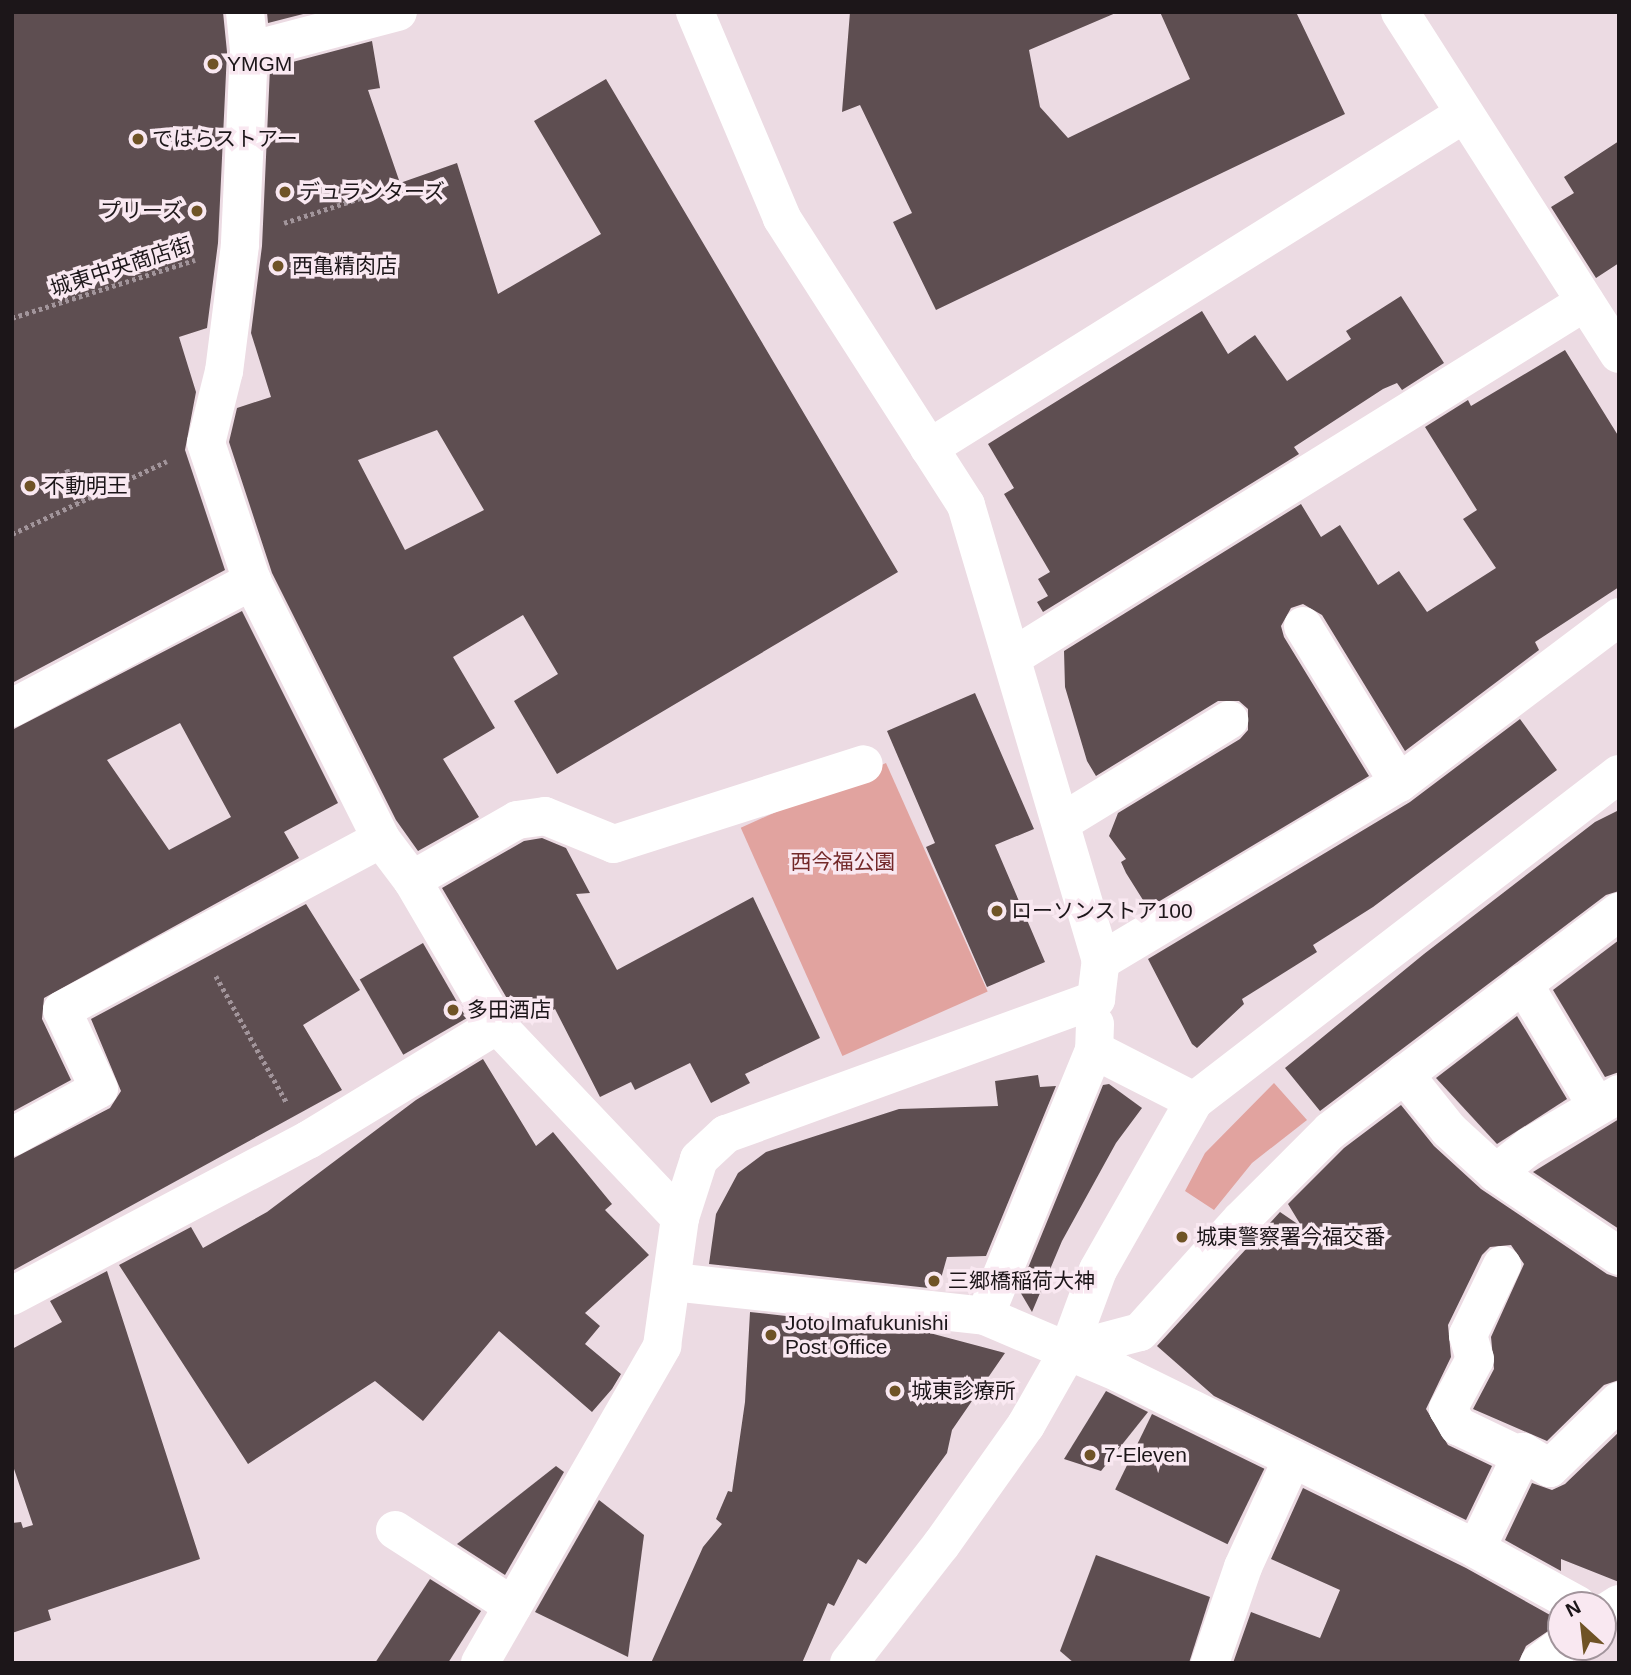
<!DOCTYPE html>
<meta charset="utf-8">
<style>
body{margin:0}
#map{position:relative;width:1631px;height:1675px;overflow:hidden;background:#ecdbe3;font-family:Helvetica,"Noto Sans JP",sans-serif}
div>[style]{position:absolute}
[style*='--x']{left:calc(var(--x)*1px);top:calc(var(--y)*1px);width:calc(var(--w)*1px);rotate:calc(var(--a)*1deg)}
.green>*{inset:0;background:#e1a39f;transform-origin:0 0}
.building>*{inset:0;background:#5e4e51;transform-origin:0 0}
.path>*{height:4.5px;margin-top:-2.25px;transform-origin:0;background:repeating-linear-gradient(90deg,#a2959b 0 3.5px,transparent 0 7px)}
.minor>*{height:38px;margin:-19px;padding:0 19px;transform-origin:19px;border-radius:19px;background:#fff}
.dots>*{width:19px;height:19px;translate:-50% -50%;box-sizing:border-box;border:4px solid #f9e8f1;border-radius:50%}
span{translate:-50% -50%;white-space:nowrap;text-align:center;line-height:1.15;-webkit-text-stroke:7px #f9e8f1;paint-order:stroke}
.poi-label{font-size:21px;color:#1c1619}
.left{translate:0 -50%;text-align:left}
.right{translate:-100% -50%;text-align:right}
.street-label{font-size:21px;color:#1c1619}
.park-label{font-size:21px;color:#732829}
.frame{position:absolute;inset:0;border:14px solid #1c1619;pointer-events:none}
.north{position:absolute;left:1547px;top:1591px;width:70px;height:70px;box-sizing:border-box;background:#f9e8f1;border:2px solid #a1949b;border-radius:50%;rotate:333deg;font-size:19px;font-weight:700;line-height:28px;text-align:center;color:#1c1619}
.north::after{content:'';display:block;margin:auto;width:24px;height:32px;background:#6f5326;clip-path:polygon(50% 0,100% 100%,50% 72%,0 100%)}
</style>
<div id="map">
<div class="green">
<div style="left:886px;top:763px;width:250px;height:159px;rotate:66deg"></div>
<div style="clip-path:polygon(1274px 1083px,1307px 1120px,1252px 1163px,1214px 1210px,1185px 1191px,1205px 1153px)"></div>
</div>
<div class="building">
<div style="clip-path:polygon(12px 12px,223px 12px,227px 52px,218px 243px,207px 328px,179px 337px,196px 392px,185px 450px,225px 570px,12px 683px)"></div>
<div style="clip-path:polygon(267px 12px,311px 12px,268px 23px)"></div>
<div style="clip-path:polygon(850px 12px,1118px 12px,1029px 50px,1040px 107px,1068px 138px,1190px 79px,1160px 12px,1296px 12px,1345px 114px,936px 310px,893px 222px,912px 213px,860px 105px,842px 112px)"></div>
<div style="clip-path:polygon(evenodd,372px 41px,380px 88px,368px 90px,400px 183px,457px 163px,498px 294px,601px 234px,534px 121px,606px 79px,898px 572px,557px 774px,514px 701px,558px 674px,523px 615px,453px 657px,495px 728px,443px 759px,479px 817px,418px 851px,396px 820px,272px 573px,229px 442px,237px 408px,271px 397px,251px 333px,262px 246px,270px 68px,372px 41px,437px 430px,484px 510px,405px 550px,358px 460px,437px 430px)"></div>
<div style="clip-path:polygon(1619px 141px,1619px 263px,1596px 278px,1551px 207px,1574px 193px,1564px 177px)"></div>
<div style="clip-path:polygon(1401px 296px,1444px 363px,1402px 390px,1397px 383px,1383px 389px,1294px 447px,1299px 454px,1043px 612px,1037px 602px,1048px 596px,1038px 579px,1050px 572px,1004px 494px,1014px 488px,988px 444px,1202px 311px,1228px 354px,1255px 335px,1287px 381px,1351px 339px,1346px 331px)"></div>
<div style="clip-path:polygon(1565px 350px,1619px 437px,1619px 587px,1535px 642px,1539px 650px,1405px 751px,1322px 615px,1303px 604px,1291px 608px,1281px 626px,1284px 637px,1369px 776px,1148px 908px,1126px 873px,1121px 862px,1126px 859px,1109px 836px,1118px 813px,1240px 739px,1248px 730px,1248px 709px,1239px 701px,1218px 701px,1096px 776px,1087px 761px,1065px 687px,1064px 651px,1301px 504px,1321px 537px,1340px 525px,1378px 585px,1399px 571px,1427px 612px,1496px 568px,1463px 519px,1477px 510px,1425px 427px,1468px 400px,1471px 406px)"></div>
<div style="clip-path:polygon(evenodd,242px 611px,338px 803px,284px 832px,299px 858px,44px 998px,42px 1019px,71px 1080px,12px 1112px,12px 730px,242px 611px,180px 723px,231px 817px,169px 850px,107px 760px,180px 723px)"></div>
<div style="clip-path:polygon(975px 693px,1034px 829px,995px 845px,1045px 962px,987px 987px,926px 847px,935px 843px,887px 731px)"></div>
<div style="clip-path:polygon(1520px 719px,1557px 770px,1373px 907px,1313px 945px,1317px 952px,1242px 999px,1244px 1004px,1197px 1048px,1192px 1044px,1148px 959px,1410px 802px)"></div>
<div style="clip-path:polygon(1619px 810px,1619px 891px,1606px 895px,1320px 1111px,1285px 1068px,1424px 954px,1595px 822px)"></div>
<div style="clip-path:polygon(542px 838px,566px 848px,590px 893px,576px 894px,617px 970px,753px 897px,820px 1038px,745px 1074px,750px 1083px,711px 1103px,690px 1063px,635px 1090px,631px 1082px,600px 1097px,555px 1009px,548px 1013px,541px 1000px,517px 1015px,515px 1012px,442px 888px,524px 841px)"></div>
<div style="clip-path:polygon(306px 904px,360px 990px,303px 1025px,342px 1090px,12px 1271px,12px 1159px,110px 1108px,121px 1091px,91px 1019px)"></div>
<div style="clip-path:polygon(1619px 940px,1619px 1072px,1605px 1077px,1553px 990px)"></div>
<div style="left:423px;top:943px;width:87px;height:73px;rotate:60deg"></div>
<div style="clip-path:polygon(1517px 1016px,1567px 1099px,1497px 1144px,1436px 1078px)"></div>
<div style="clip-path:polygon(483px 1059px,536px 1146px,553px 1132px,612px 1204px,605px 1210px,649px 1255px,585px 1313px,600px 1326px,585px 1344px,621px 1374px,612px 1389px,592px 1412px,499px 1331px,423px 1421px,375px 1381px,248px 1464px,119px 1265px,191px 1227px,203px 1248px,267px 1212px,416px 1100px)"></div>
<div style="clip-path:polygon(1038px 1075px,1040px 1087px,1056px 1086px,986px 1256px,947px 1257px,938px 1289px,709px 1264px,716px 1214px,738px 1173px,766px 1152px,899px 1109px,998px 1106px,995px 1081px)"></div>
<div style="clip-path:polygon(1109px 1084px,1142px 1108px,1116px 1143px,1062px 1241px,1032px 1312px,1019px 1290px,1103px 1085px)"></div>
<div style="clip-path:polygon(1401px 1105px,1434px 1146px,1481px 1189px,1607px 1274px,1619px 1278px,1619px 1380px,1604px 1385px,1547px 1441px,1473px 1409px,1494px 1369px,1491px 1337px,1524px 1264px,1511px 1245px,1490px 1247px,1482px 1255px,1448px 1325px,1451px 1357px,1426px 1409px,1448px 1445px,1492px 1466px,1466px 1520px,1214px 1396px,1157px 1346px,1280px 1212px,1302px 1227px,1288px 1204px,1344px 1148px)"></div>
<div style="clip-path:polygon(1619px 1119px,1619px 1229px,1533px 1172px)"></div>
<div style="clip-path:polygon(107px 1271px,200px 1559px,48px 1610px,51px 1620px,12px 1633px,12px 1523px,21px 1522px,23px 1528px,33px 1525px,12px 1463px,12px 1349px,62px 1322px,50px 1301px)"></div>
<div style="clip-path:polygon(750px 1312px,926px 1332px,1005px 1353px,952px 1430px,947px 1453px,866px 1564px,858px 1559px,834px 1606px,828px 1603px,802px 1663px,651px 1663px,703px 1547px,722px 1524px,716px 1519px,728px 1491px,732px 1492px,745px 1402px)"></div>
<div style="clip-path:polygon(1106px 1391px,1148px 1412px,1101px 1471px,1064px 1459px)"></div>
<div style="left:1152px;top:1414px;width:125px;height:84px;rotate:26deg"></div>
<div style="clip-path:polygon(1619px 1432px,1619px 1582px,1561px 1559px,1561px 1571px,1505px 1540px,1532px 1483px,1552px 1490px,1565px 1484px)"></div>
<div style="clip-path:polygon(556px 1466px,564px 1472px,505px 1575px,457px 1544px)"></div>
<div style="clip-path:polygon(1303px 1488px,1466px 1568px,1559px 1620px,1557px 1625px,1526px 1646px,1518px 1663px,1233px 1663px,1251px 1612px,1320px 1638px,1340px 1590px,1271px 1559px)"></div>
<div style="clip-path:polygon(599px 1500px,644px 1535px,628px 1657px,535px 1612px)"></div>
<div style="clip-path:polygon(1096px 1555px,1210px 1597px,1189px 1663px,1074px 1663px,1060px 1651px)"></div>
<div style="clip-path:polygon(430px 1579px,481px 1611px,448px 1663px,375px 1663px)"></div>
</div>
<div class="path">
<div style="--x:284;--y:223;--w:113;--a:-18.1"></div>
<div style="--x:12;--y:318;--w:192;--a:-17.6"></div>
<div style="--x:67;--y:469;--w:36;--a:72"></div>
<div style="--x:12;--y:534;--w:171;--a:-25.2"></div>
<div style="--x:216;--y:976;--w:145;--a:60.8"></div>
</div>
<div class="minor">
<div style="--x:245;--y:12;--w:39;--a:84"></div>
<div style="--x:249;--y:51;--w:194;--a:92.7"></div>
<div style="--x:240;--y:245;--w:127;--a:97.2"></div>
<div style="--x:224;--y:371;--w:74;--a:104"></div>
<div style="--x:206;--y:443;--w:145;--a:71.6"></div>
<div style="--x:252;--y:581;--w:288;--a:63.4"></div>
<div style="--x:381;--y:839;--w:51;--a:52.9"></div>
<div style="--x:412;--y:880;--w:168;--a:59.6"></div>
<div style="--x:497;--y:1025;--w:266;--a:46.5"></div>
<div style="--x:1400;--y:12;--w:406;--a:57.4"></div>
<div style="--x:249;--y:51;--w:154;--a:-14.7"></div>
<div style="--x:929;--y:448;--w:631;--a:-31.98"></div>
<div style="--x:1303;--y:626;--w:184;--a:58.6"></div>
<div style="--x:1014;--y:656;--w:672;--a:-31.8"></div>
<div style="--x:12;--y:708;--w:272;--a:-27.9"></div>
<div style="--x:1062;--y:822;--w:196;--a:-31.4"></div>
<div style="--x:412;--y:880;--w:121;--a:-29.7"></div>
<div style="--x:517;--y:820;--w:28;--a:-8"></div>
<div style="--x:545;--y:816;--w:74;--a:22.1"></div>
<div style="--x:614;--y:844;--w:262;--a:-17.7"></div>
<div style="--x:1101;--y:961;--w:347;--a:-30.9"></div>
<div style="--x:1399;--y:783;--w:276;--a:-37"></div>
<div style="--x:1523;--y:983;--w:142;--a:59.1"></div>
<div style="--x:1095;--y:1024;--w:26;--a:92"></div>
<div style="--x:1094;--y:1050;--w:112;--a:27"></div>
<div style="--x:1404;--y:1074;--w:72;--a:51.2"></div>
<div style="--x:1449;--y:1130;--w:64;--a:42.5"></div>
<div style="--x:1496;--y:1173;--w:148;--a:34"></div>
<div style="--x:12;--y:1137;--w:99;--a:-28.9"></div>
<div style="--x:99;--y:1089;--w:87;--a:-115.1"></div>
<div style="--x:62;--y:1010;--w:362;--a:-28.2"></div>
<div style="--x:1496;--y:1173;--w:43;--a:-38.5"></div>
<div style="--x:1530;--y:1146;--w:103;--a:-30.3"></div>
<div style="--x:1502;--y:1265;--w:78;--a:115.9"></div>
<div style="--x:1468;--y:1335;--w:25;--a:74"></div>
<div style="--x:1475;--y:1359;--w:57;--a:118.4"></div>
<div style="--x:1448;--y:1409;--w:20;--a:60"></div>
<div style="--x:1458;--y:1426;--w:70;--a:25.5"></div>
<div style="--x:673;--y:1282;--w:314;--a:6.2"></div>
<div style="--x:985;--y:1316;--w:146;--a:23"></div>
<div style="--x:1119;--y:1373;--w:398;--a:26.2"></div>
<div style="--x:1476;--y:1549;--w:116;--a:28.8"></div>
<div style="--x:12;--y:1296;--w:335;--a:-27.8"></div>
<div style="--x:308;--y:1140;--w:221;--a:-31.3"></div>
<div style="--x:985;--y:1316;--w:287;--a:-67.7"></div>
<div style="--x:1068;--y:1351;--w:74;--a:-14.8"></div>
<div style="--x:1140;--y:1332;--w:151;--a:-48"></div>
<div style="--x:1241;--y:1220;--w:126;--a:-45"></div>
<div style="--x:1330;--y:1131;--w:363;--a:-37.2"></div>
<div style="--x:395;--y:1530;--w:140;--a:32.8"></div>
<div style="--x:1476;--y:1549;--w:108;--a:-64.1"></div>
<div style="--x:1523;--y:1452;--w:31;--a:31"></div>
<div style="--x:1550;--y:1468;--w:96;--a:-44.2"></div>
<div style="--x:1603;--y:1614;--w:19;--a:-32"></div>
<div style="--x:480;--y:1663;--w:366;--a:-60.1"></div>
<div style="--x:662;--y:1346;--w:129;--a:-82"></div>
<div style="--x:680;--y:1218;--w:62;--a:-72.1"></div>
<div style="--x:699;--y:1159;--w:37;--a:-43"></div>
<div style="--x:726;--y:1134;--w:394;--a:-20"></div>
<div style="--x:1096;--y:999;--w:38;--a:-83"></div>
<div style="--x:1101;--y:961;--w:476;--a:-106.5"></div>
<div style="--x:966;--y:505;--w:341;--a:-122.7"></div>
<div style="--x:782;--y:218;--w:224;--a:-112.9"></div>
<div style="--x:849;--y:1663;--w:150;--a:-52.1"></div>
<div style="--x:941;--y:1545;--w:147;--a:-54.7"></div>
<div style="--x:1026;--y:1425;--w:85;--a:-60.4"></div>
<div style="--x:1068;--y:1351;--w:86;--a:-69.7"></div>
<div style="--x:1098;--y:1270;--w:194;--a:-60.4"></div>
<div style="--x:1194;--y:1101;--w:536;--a:-37.58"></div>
<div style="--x:1210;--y:1663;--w:102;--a:-71"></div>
<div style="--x:1243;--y:1567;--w:119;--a:-65.6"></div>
<div style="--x:1539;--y:1663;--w:28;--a:-38"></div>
</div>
<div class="dots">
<div style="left:213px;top:64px;background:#6f5326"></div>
<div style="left:138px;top:139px;background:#6f5326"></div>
<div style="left:285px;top:192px;background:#6f5326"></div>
<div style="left:197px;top:211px;background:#6f5326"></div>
<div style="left:278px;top:266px;background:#6f5326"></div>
<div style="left:30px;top:486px;background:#6f5326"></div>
<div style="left:997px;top:911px;background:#6f5326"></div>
<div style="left:453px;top:1010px;background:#6f5326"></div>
<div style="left:1182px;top:1237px;background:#6f5326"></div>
<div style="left:934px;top:1281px;background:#6f5326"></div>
<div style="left:771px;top:1335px;background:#6f5326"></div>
<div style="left:895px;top:1391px;background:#6f5326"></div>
<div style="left:1090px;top:1455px;background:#6f5326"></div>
</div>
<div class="poi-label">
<span class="left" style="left:227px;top:64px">YMGM</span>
<span class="left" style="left:152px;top:139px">ではらストアー</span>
<span class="left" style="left:299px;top:192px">デュランターズ</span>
<span class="right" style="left:183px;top:211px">プリーズ</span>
<span class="left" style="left:292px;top:266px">西亀精肉店</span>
<span class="left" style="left:44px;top:486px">不動明王</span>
<span class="left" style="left:1011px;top:911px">ローソンストア100</span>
<span class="left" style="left:467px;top:1010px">多田酒店</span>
<span class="left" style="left:1196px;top:1237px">城東警察署今福交番</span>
<span class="left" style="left:948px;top:1281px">三郷橋稲荷大神</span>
<span class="left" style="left:785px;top:1335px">Joto Imafukunishi<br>Post Office</span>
<span class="left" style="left:911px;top:1391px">城東診療所</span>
<span class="left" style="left:1104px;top:1455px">7-Eleven</span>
</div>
<div class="street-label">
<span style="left:121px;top:267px;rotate:-18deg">城東中央商店街</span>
</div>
<div class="park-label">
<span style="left:843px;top:862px">西今福公園</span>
</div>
<div class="frame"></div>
<div class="north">N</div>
</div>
